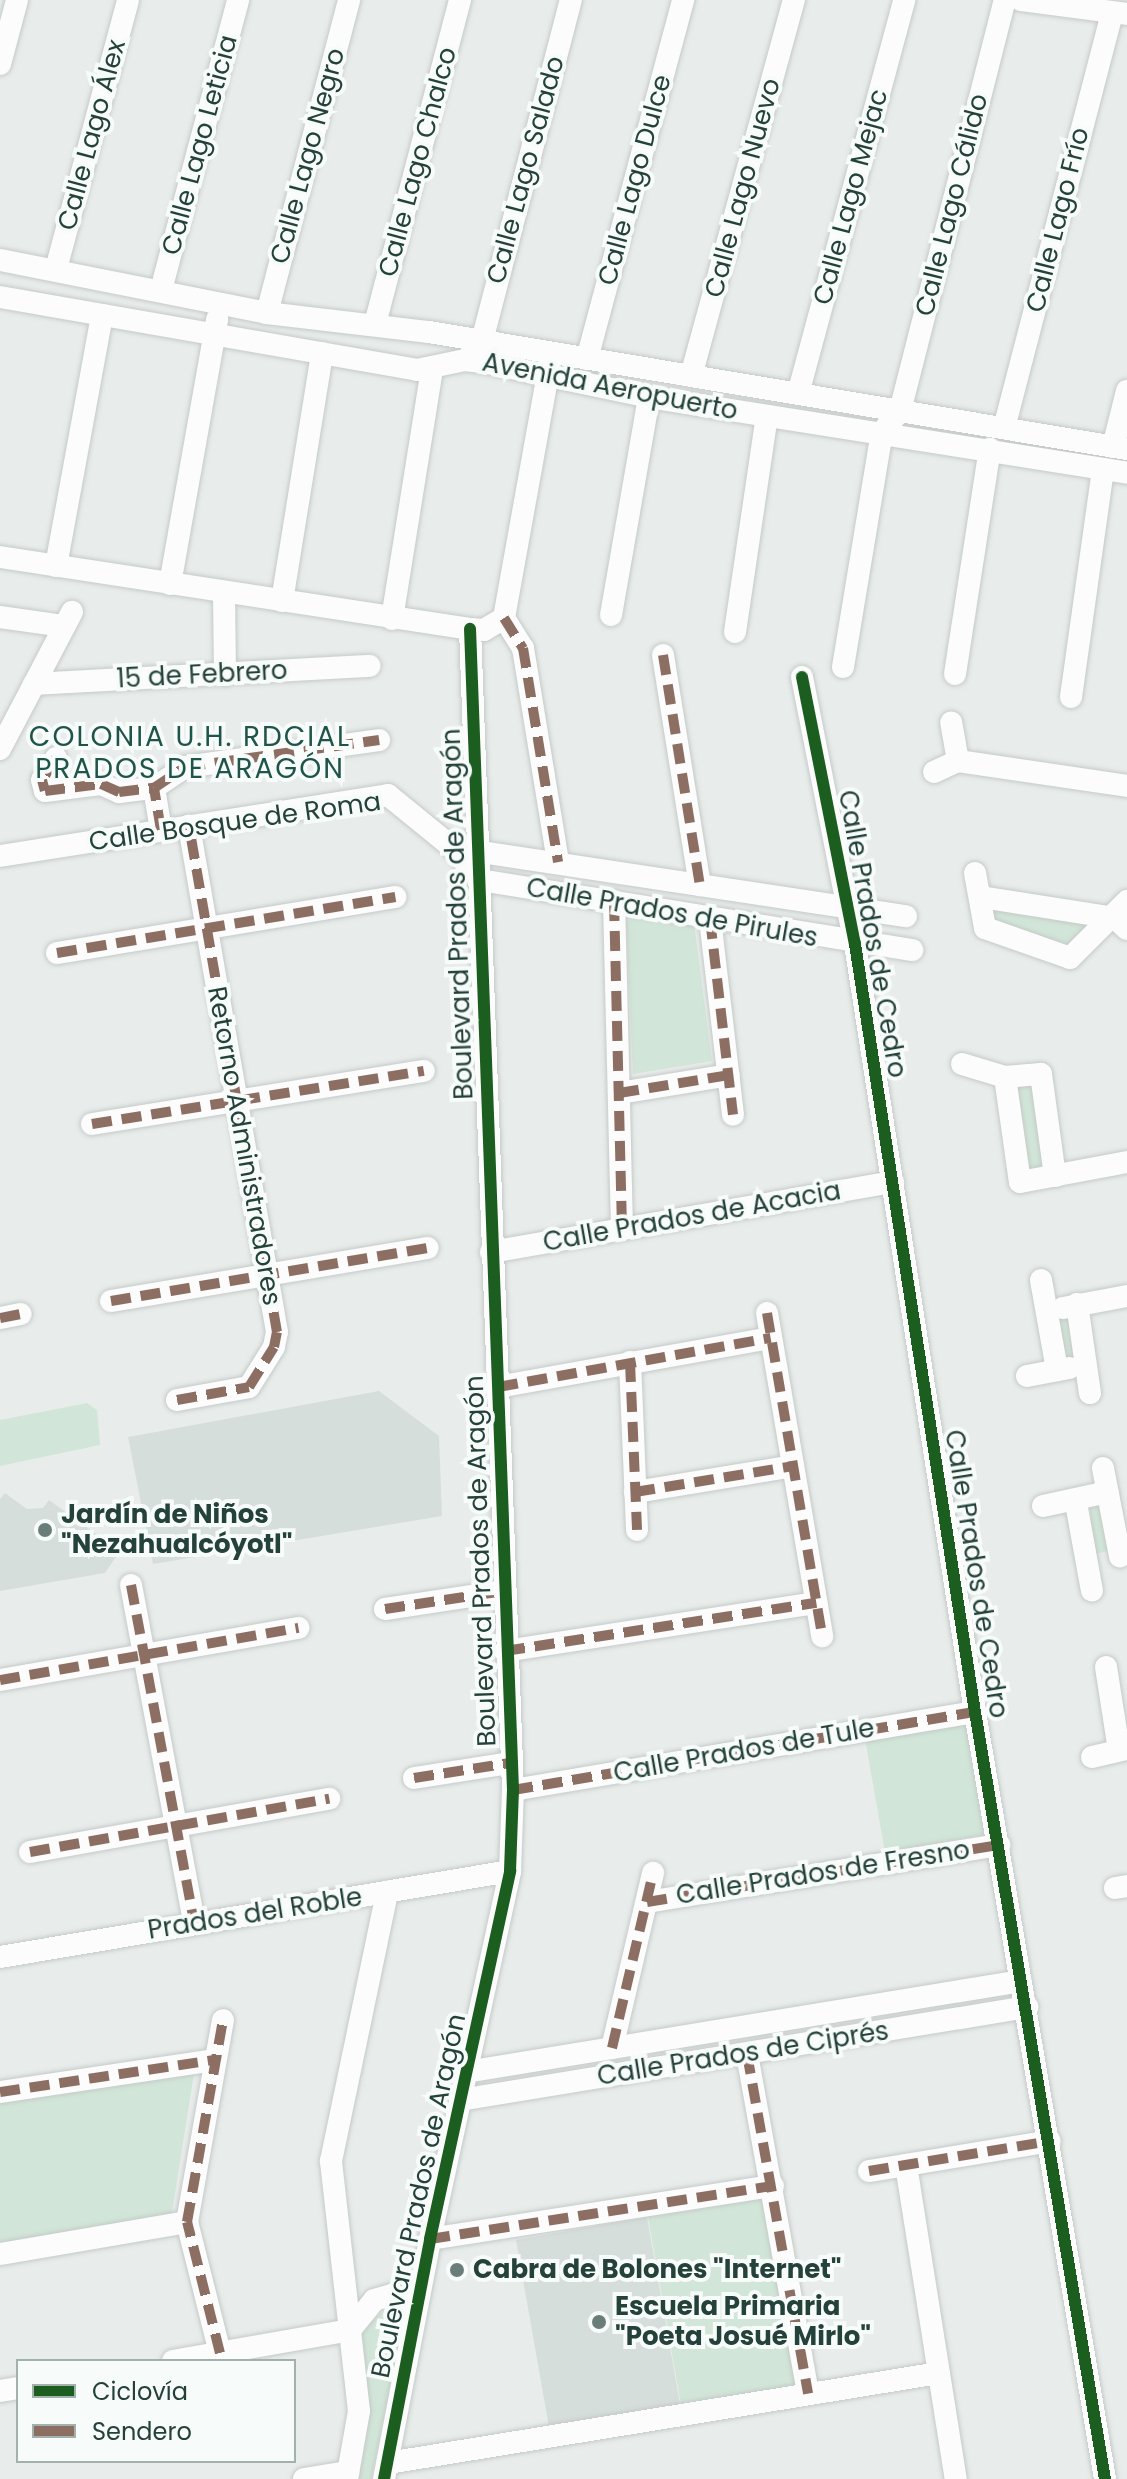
<!DOCTYPE html>
<meta charset="utf-8">
<style>
body{margin:0}
#map{position:relative;width:1127px;height:2479px;overflow:hidden;background:#e8edeb;font-family:Poppins,sans-serif}
div>[style]{position:absolute}
[style*='--x']{left:calc(var(--x)*1px);top:calc(var(--y)*1px);width:calc(var(--w)*1px);rotate:calc(var(--a)*1deg)}
.built>*{inset:0;background:#d6dedb;transform-origin:0 0}
.green>*{inset:0;background:#d1e6d8;transform-origin:0 0}
.roads{filter:drop-shadow(0 0 2px #c5cac8) drop-shadow(0 0 2px #c5cac8)}
.minor>*{height:22px;margin:-11px;padding:0 11px;transform-origin:11px;border-radius:11px;background:#fcfcfc}
.quiet>*{height:10px;margin-top:-5px;transform-origin:0;background:repeating-linear-gradient(90deg,#8d6e63 0 20px,transparent 0 30px)}
.cycleway>*{height:12px;margin:-6px;padding:0 6px;transform-origin:6px;border-radius:6px;background:#1b5e20}
.dots>*{width:22px;height:22px;translate:-50% -50%;box-sizing:border-box;border:4px solid #f7fbf9;border-radius:50%}
span{translate:-50% -50%;white-space:nowrap;text-align:center;line-height:1.15;-webkit-text-stroke:8px #f7fbf9;paint-order:stroke}
.street-label{font-size:26px;color:#24423a}
.poi-label{font-size:26px;color:#24423a;font-weight:700}
.left{translate:0 -50%;text-align:left}
.neighbourhood-label{font-size:28px;color:#1f5548;letter-spacing:2px}
.legend{position:absolute;left:16px;top:2359px;width:280px;height:104px;box-sizing:border-box;background:#f7fbf9;border:2px solid #a3b1ad;margin:0;padding:10px 14px;list-style:none;font-size:24px;color:#24423a}
.legend li{display:flex;align-items:center;gap:16px;height:40px}
.legend b{width:40px;border:2px solid #a3b1ad}
</style>
<div id="map">
<div class="built">
<div style="clip-path:polygon(379px 1391px,439px 1436px,442px 1516px,153px 1564px,128px 1437px)"></div>
<div style="clip-path:polygon(5px 1493px,27px 1509px,43px 1508px,49px 1500px,120px 1551px,105px 1573px,0 1591px,0 1499px)"></div>
<div style="left:647px;top:2217px;width:191px;height:133px;rotate:80deg"></div>
</div>
<div class="green">
<div style="clip-path:polygon(992px 905px,1075px 923px,1101px 921px,1069px 950px,993px 925px)"></div>
<div style="clip-path:polygon(626px 917px,694px 923px,712px 1061px,633px 1074px)"></div>
<div style="left:1037px;top:1083px;width:89px;height:25px;rotate:82deg"></div>
<div style="left:1073px;top:1312px;width:48px;height:21px;rotate:82deg"></div>
<div style="clip-path:polygon(87px 1403px,97px 1410px,100px 1445px,0 1466px,0 1420px)"></div>
<div style="clip-path:polygon(1105px 1506px,1113px 1550px,1094px 1554px,1090px 1508px)"></div>
<div style="left:967px;top:1724px;width:112px;height:103px;rotate:80deg"></div>
<div style="clip-path:polygon(194px 2074px,171px 2218px,0 2244px,0 2103px)"></div>
<div style="clip-path:polygon(763px 2198px,797px 2383px,791px 2390px,681px 2405px,648px 2217px)"></div>
<div style="clip-path:polygon(391px 2305px,404px 2321px,371px 2479px,353px 2479px,361px 2330px)"></div>
</div>
<div class="roads">
<div class="minor">
<div style="--x:1021;--y:0;--w:107;--a:7.5"></div>
<div style="--x:0;--y:64;--w:66;--a:-75.1"></div>
<div style="--x:0;--y:260;--w:272;--a:11.2"></div>
<div style="--x:267;--y:313;--w:163;--a:6.7"></div>
<div style="--x:429;--y:332;--w:708;--a:9.52"></div>
<div style="--x:56;--y:269;--w:278;--a:-75"></div>
<div style="--x:161;--y:290;--w:300;--a:-75.1"></div>
<div style="--x:0;--y:297;--w:423;--a:9.9"></div>
<div style="--x:417;--y:370;--w:49;--a:-11.8"></div>
<div style="--x:465;--y:360;--w:23;--a:7"></div>
<div style="--x:488;--y:363;--w:165;--a:11.9"></div>
<div style="--x:649;--y:397;--w:484;--a:9"></div>
<div style="--x:267;--y:313;--w:324;--a:-75.3"></div>
<div style="--x:375;--y:324;--w:335;--a:-75.3"></div>
<div style="--x:482;--y:341;--w:352;--a:-75.4"></div>
<div style="--x:587;--y:359;--w:372;--a:-75"></div>
<div style="--x:691;--y:376;--w:390;--a:-74.7"></div>
<div style="--x:798;--y:394;--w:408;--a:-74.9"></div>
<div style="--x:1004;--y:428;--w:429;--a:-75.4"></div>
<div style="--x:1113;--y:447;--w:58;--a:-76"></div>
<div style="--x:0;--y:557;--w:475;--a:8.7"></div>
<div style="--x:470;--y:629;--w:14;--a:4"></div>
<div style="--x:484;--y:630;--w:23;--a:-31"></div>
<div style="--x:56;--y:566;--w:255;--a:-79.6"></div>
<div style="--x:170;--y:584;--w:269;--a:-79.9"></div>
<div style="--x:224;--y:593;--w:82;--a:89.3"></div>
<div style="--x:282;--y:601;--w:251;--a:-80.8"></div>
<div style="--x:611;--y:615;--w:221;--a:-80.1"></div>
<div style="--x:0;--y:617;--w:65;--a:8"></div>
<div style="--x:504;--y:618;--w:259;--a:-79.8"></div>
<div style="--x:504;--y:618;--w:36;--a:58"></div>
<div style="--x:523;--y:648;--w:217;--a:80.7"></div>
<div style="--x:392;--y:619;--w:254;--a:-80.9"></div>
<div style="--x:735;--y:632;--w:218;--a:-81.6"></div>
<div style="--x:663;--y:655;--w:233;--a:80.9"></div>
<div style="--x:843;--y:667;--w:238;--a:-80.6"></div>
<div style="--x:882;--y:432;--w:28;--a:-49"></div>
<div style="--x:900;--y:411;--w:424;--a:-75.7"></div>
<div style="--x:955;--y:674;--w:228;--a:-81.2"></div>
<div style="--x:802;--y:677;--w:272;--a:78.8"></div>
<div style="--x:855;--y:944;--w:777;--a:81.12"></div>
<div style="--x:975;--y:1712;--w:778;--a:80.38"></div>
<div style="--x:34;--y:684;--w:336;--a:-3.1"></div>
<div style="--x:1071;--y:697;--w:230;--a:-82"></div>
<div style="--x:0;--y:749;--w:155;--a:-62.3"></div>
<div style="--x:56;--y:758;--w:26;--a:122"></div>
<div style="--x:42;--y:780;--w:11;--a:75"></div>
<div style="--x:45;--y:791;--w:56;--a:-7.1"></div>
<div style="--x:101;--y:784;--w:20;--a:24"></div>
<div style="--x:119;--y:792;--w:35;--a:-7"></div>
<div style="--x:958;--y:761;--w:171;--a:8.4"></div>
<div style="--x:934;--y:772;--w:26;--a:-25"></div>
<div style="--x:958;--y:761;--w:39;--a:-100"></div>
<div style="--x:161;--y:830;--w:43;--a:-99.5"></div>
<div style="--x:154;--y:788;--w:37;--a:-34"></div>
<div style="--x:185;--y:767;--w:196;--a:-7.9"></div>
<div style="--x:468;--y:850;--w:443;--a:8.6"></div>
<div style="--x:0;--y:856;--w:393;--a:-8.9"></div>
<div style="--x:388;--y:795;--w:84;--a:39.2"></div>
<div style="--x:453;--y:848;--w:42;--a:49.8"></div>
<div style="--x:975;--y:873;--w:56;--a:79.7"></div>
<div style="--x:985;--y:928;--w:90;--a:19.4"></div>
<div style="--x:1070;--y:958;--w:81;--a:-45"></div>
<div style="--x:480;--y:880;--w:438;--a:9.2"></div>
<div style="--x:981;--y:897;--w:136;--a:8.9"></div>
<div style="--x:1115;--y:918;--w:16;--a:43"></div>
<div style="--x:614;--y:901;--w:328;--a:88.6"></div>
<div style="--x:710;--y:919;--w:197;--a:83.3"></div>
<div style="--x:57;--y:953;--w:343;--a:-9.4"></div>
<div style="--x:962;--y:1064;--w:45;--a:16.8"></div>
<div style="--x:1005;--y:1077;--w:36;--a:-5"></div>
<div style="--x:1041;--y:1074;--w:103;--a:82.2"></div>
<div style="--x:1005;--y:1077;--w:106;--a:81.9"></div>
<div style="--x:1020;--y:1182;--w:109;--a:-10.6"></div>
<div style="--x:619;--y:1093;--w:111;--a:-9.3"></div>
<div style="--x:92;--y:1124;--w:336;--a:-9.1"></div>
<div style="--x:491;--y:1252;--w:408;--a:-9.9"></div>
<div style="--x:1041;--y:1280;--w:91;--a:79.9"></div>
<div style="--x:111;--y:1301;--w:321;--a:-9.5"></div>
<div style="--x:1077;--y:1304;--w:90;--a:81.7"></div>
<div style="--x:1063;--y:1308;--w:65;--a:-10.6"></div>
<div style="--x:767;--y:1313;--w:328;--a:80.3"></div>
<div style="--x:0;--y:1318;--w:21;--a:-11"></div>
<div style="--x:630;--y:1362;--w:168;--a:87.6"></div>
<div style="--x:1027;--y:1376;--w:43;--a:-10.8"></div>
<div style="--x:498;--y:1387;--w:277;--a:-10.2"></div>
<div style="--x:177;--y:1400;--w:73;--a:-10.2"></div>
<div style="--x:249;--y:1387;--w:47;--a:-58"></div>
<div style="--x:274;--y:1347;--w:15;--a:-79"></div>
<div style="--x:277;--y:1332;--w:514;--a:-99.87"></div>
<div style="--x:1103;--y:1468;--w:90;--a:79.1"></div>
<div style="--x:635;--y:1492;--w:160;--a:-9.3"></div>
<div style="--x:1076;--y:1503;--w:89;--a:79.7"></div>
<div style="--x:1043;--y:1506;--w:66;--a:-12.2"></div>
<div style="--x:131;--y:1585;--w:344;--a:79.4"></div>
<div style="--x:385;--y:1609;--w:120;--a:-8.6"></div>
<div style="--x:505;--y:1651;--w:315;--a:-8.8"></div>
<div style="--x:1106;--y:1667;--w:84;--a:81.1"></div>
<div style="--x:0;--y:1680;--w:303;--a:-9.9"></div>
<div style="--x:1092;--y:1757;--w:36;--a:-13"></div>
<div style="--x:414;--y:1778;--w:97;--a:-8.9"></div>
<div style="--x:513;--y:1790;--w:469;--a:-9.6"></div>
<div style="--x:30;--y:1852;--w:304;--a:-10.1"></div>
<div style="--x:1115;--y:1888;--w:12;--a:-9"></div>
<div style="--x:647;--y:1902;--w:357;--a:-9.2"></div>
<div style="--x:0;--y:1957;--w:517;--a:-9.57"></div>
<div style="--x:612;--y:2048;--w:180;--a:-76.8"></div>
<div style="--x:747;--y:2054;--w:345;--a:79.8"></div>
<div style="--x:466;--y:2072;--w:562;--a:-9.31"></div>
<div style="--x:0;--y:2092;--w:217;--a:-8.5"></div>
<div style="--x:460;--y:2100;--w:575;--a:-9.31"></div>
<div style="--x:906;--y:2165;--w:318;--a:81"></div>
<div style="--x:869;--y:2171;--w:183;--a:-9.4"></div>
<div style="--x:430;--y:2239;--w:347;--a:-8.8"></div>
<div style="--x:0;--y:2254;--w:190;--a:-9.7"></div>
<div style="--x:350;--y:2330;--w:38;--a:-51"></div>
<div style="--x:374;--y:2300;--w:19;--a:-16"></div>
<div style="--x:392;--y:2295;--w:16;--a:22"></div>
<div style="--x:407;--y:2301;--w:23;--a:75"></div>
<div style="--x:220;--y:2353;--w:135;--a:-104.1"></div>
<div style="--x:187;--y:2222;--w:205;--a:-79.9"></div>
<div style="--x:173;--y:2361;--w:180;--a:-9.9"></div>
<div style="--x:0;--y:2391;--w:18;--a:-9"></div>
<div style="--x:388;--y:2463;--w:558;--a:-9.28"></div>
<div style="--x:304;--y:2479;--w:45;--a:-9"></div>
<div style="--x:347;--y:2479;--w:69;--a:-80"></div>
<div style="--x:359;--y:2411;--w:252;--a:-96.4"></div>
<div style="--x:331;--y:2161;--w:275;--a:-78.2"></div>
<div style="--x:384;--y:2479;--w:244;--a:-79.1"></div>
<div style="--x:430;--y:2239;--w:377;--a:-77.7"></div>
<div style="--x:510;--y:1871;--w:81;--a:-87.9"></div>
<div style="--x:513;--y:1790;--w:1162;--a:-92.12"></div>
</div>
</div>
<div class="quiet">
<div style="--x:504;--y:618;--w:36;--a:58"></div>
<div style="--x:523;--y:648;--w:217;--a:80.7"></div>
<div style="--x:663;--y:655;--w:233;--a:80.9"></div>
<div style="--x:56;--y:758;--w:26;--a:122"></div>
<div style="--x:42;--y:780;--w:11;--a:75"></div>
<div style="--x:45;--y:791;--w:56;--a:-7.1"></div>
<div style="--x:101;--y:784;--w:20;--a:24"></div>
<div style="--x:119;--y:792;--w:35;--a:-7"></div>
<div style="--x:161;--y:830;--w:43;--a:-99.5"></div>
<div style="--x:154;--y:788;--w:37;--a:-34"></div>
<div style="--x:185;--y:767;--w:196;--a:-7.9"></div>
<div style="--x:614;--y:901;--w:328;--a:88.6"></div>
<div style="--x:710;--y:919;--w:197;--a:83.3"></div>
<div style="--x:57;--y:953;--w:343;--a:-9.4"></div>
<div style="--x:619;--y:1093;--w:111;--a:-9.3"></div>
<div style="--x:92;--y:1124;--w:336;--a:-9.1"></div>
<div style="--x:111;--y:1301;--w:321;--a:-9.5"></div>
<div style="--x:767;--y:1313;--w:328;--a:80.3"></div>
<div style="--x:0;--y:1318;--w:21;--a:-11"></div>
<div style="--x:630;--y:1362;--w:168;--a:87.6"></div>
<div style="--x:498;--y:1387;--w:277;--a:-10.2"></div>
<div style="--x:177;--y:1400;--w:73;--a:-10.2"></div>
<div style="--x:249;--y:1387;--w:47;--a:-58"></div>
<div style="--x:274;--y:1347;--w:15;--a:-79"></div>
<div style="--x:277;--y:1332;--w:514;--a:-99.87"></div>
<div style="--x:635;--y:1492;--w:160;--a:-9.3"></div>
<div style="--x:131;--y:1585;--w:344;--a:79.4"></div>
<div style="--x:385;--y:1609;--w:120;--a:-8.6"></div>
<div style="--x:505;--y:1651;--w:315;--a:-8.8"></div>
<div style="--x:0;--y:1680;--w:303;--a:-9.9"></div>
<div style="--x:414;--y:1778;--w:97;--a:-8.9"></div>
<div style="--x:513;--y:1790;--w:469;--a:-9.6"></div>
<div style="--x:30;--y:1852;--w:304;--a:-10.1"></div>
<div style="--x:647;--y:1902;--w:357;--a:-9.2"></div>
<div style="--x:612;--y:2048;--w:180;--a:-76.8"></div>
<div style="--x:747;--y:2054;--w:345;--a:79.8"></div>
<div style="--x:0;--y:2092;--w:217;--a:-8.5"></div>
<div style="--x:869;--y:2171;--w:183;--a:-9.4"></div>
<div style="--x:430;--y:2239;--w:347;--a:-8.8"></div>
<div style="--x:220;--y:2353;--w:135;--a:-104.1"></div>
<div style="--x:187;--y:2222;--w:205;--a:-79.9"></div>
</div>
<div class="cycleway">
<div style="--x:802;--y:677;--w:272;--a:78.8"></div>
<div style="--x:855;--y:944;--w:777;--a:81.12"></div>
<div style="--x:975;--y:1712;--w:778;--a:80.38"></div>
<div style="--x:384;--y:2479;--w:244;--a:-79.1"></div>
<div style="--x:430;--y:2239;--w:377;--a:-77.7"></div>
<div style="--x:510;--y:1871;--w:81;--a:-87.9"></div>
<div style="--x:513;--y:1790;--w:1162;--a:-92.12"></div>
</div>
<div class="dots">
<div style="left:45px;top:1530px;background:#697e78"></div>
<div style="left:457px;top:2270px;background:#697e78"></div>
<div style="left:599px;top:2322px;background:#697e78"></div>
</div>
<div class="street-label">
<span style="left:92px;top:135px;rotate:-75deg">Calle Lago Álex</span>
<span style="left:200px;top:145px;rotate:-75deg">Calle Lago Leticia</span>
<span style="left:308px;top:156px;rotate:-75deg">Calle Lago Negro</span>
<span style="left:418px;top:162px;rotate:-75deg">Calle Lago Chalco</span>
<span style="left:526px;top:170px;rotate:-75deg">Calle Lago Salado</span>
<span style="left:635px;top:180px;rotate:-75deg">Calle Lago Dulce</span>
<span style="left:743px;top:188px;rotate:-75deg">Calle Lago Nuevo</span>
<span style="left:851px;top:197px;rotate:-75deg">Calle Lago Mejac</span>
<span style="left:952px;top:205px;rotate:-76deg">Calle Lago Cálido</span>
<span style="left:1058px;top:220px;rotate:-76deg">Calle Lago Frío</span>
<span style="left:610px;top:387px;rotate:11deg">Avenida Aeropuerto</span>
<span style="left:202px;top:675px;rotate:-3deg">15 de Febrero</span>
<span style="left:235px;top:822px;rotate:-8deg">Calle Bosque de Roma</span>
<span style="left:672px;top:913px;rotate:10deg">Calle Prados de Pirules</span>
<span style="left:458px;top:914px;rotate:-92deg">Boulevard Prados de Aragón</span>
<span style="left:872px;top:934px;rotate:80deg">Calle Prados de Cedro</span>
<span style="left:244px;top:1146px;rotate:80deg">Retorno Administradores</span>
<span style="left:692px;top:1217px;rotate:-10deg">Calle Prados de Acacia</span>
<span style="left:481px;top:1561px;rotate:-92deg">Boulevard Prados de Aragón</span>
<span style="left:976px;top:1574px;rotate:81deg">Calle Prados de Cedro</span>
<span style="left:744px;top:1751px;rotate:-10deg">Calle Prados de Tule</span>
<span style="left:823px;top:1873px;rotate:-9deg">Calle Prados de Fresno</span>
<span style="left:255px;top:1914px;rotate:-9deg">Prados del Roble</span>
<span style="left:743px;top:2054px;rotate:-9deg">Calle Prados de Ciprés</span>
<span style="left:419px;top:2196px;rotate:-78deg">Boulevard Prados de Aragón</span>
</div>
<div class="poi-label">
<span class="left" style="left:61px;top:1530px">Jardín de Niños<br>"Nezahualcóyotl"</span>
<span class="left" style="left:473px;top:2270px">Cabra de Bolones "Internet"</span>
<span class="left" style="left:615px;top:2322px">Escuela Primaria<br>"Poeta Josué Mirlo"</span>
</div>
<div class="neighbourhood-label">
<span style="left:190px;top:753px">COLONIA U.H. RDCIAL<br>PRADOS DE ARAGÓN</span>
</div>
<ul class="legend">
<li><b style="height:10px;background:#1b5e20"></b>Ciclovía</li>
<li><b style="height:10px;background:#8d6e63"></b>Sendero</li>
</ul>
</div>
